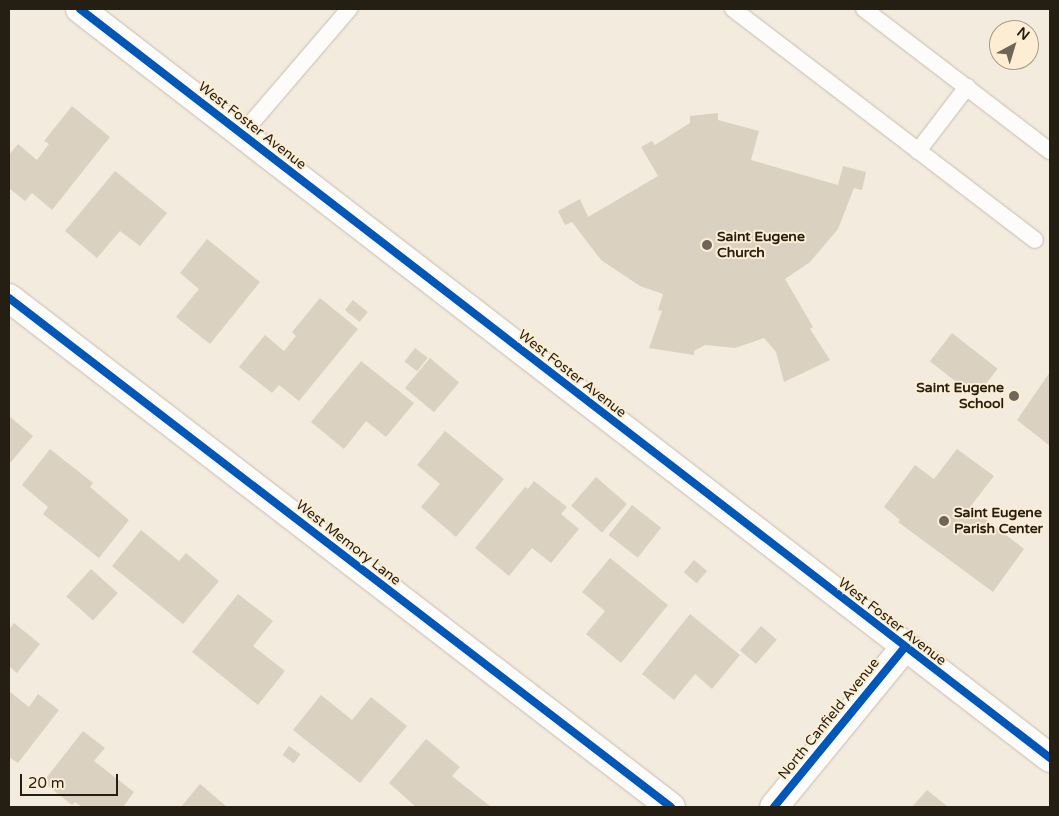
<!DOCTYPE html>
<style>
body{margin:0}
#map{position:relative;width:1059px;height:816px;overflow:hidden;background:#f3ebdd;font-family:"Varela Round",sans-serif}
div>[style]{position:absolute}
[style*='--x']{left:calc(var(--x)*1px);top:calc(var(--y)*1px);width:calc(var(--w)*1px);rotate:calc(var(--a)*1deg)}
.building>*{inset:0;background:#dad1c0;transform-origin:0 0}
.roads{filter:drop-shadow(0 0 1px #c5bdb2) drop-shadow(0 0 1px #c5bdb2)}
.service>*{height:16px;margin:-8px;padding:0 8px;transform-origin:8px;border-radius:8px;background:#fdfcfa}
.minor>*{height:28px;margin:-14px;padding:0 14px;transform-origin:14px;border-radius:14px;background:#fdfcfa}
.tertiary>*{height:28px;margin:-14px;padding:0 14px;transform-origin:14px;border-radius:14px;background:#fdfcfa}
.cycleway>*{height:8px;margin:-4px;padding:0 4px;transform-origin:4px;border-radius:4px;background:#0057b8}
.dots>*{width:14px;height:14px;translate:-50% -50%;box-sizing:border-box;border:2px solid #fdedd3;border-radius:50%}
span{translate:-50% -50%;white-space:nowrap;text-align:center;line-height:1.15;-webkit-text-stroke:4px #fdedd3;paint-order:stroke}
.street-label{font-size:14px;color:#251e12}
.poi-label{font-size:14px;color:#251e12;font-weight:700}
.left{translate:0 -50%;text-align:left}
.right{translate:-100% -50%;text-align:right}
.frame{position:absolute;inset:0;border:10px solid #251e12;pointer-events:none}
.north{position:absolute;left:989px;top:20px;width:50px;height:50px;box-sizing:border-box;background:#fdedd3;border:1px solid #a79a86;border-radius:50%;rotate:39deg;font-size:14px;font-weight:700;line-height:20px;text-align:center;color:#251e12}
.north::after{content:'';display:block;margin:auto;width:18px;height:22px;background:#6d6659;clip-path:polygon(50% 0,100% 100%,50% 72%,0 100%)}
.scale{position:absolute;left:20px;top:774px;width:98px;height:22px;box-sizing:border-box;border:2px solid #251e12;border-top:0;padding-left:6px;font-size:15px;line-height:18px;white-space:nowrap;color:#251e12;-webkit-text-stroke:4px #fdedd3;paint-order:stroke}
</style>
<div id="map">
<div class="building">
<div style="clip-path:polygon(72px 106px,110px 137px,52px 210px,32px 193px,25px 201px,9px 188px,9px 155px,18px 144px,37px 160px,49px 144px,44px 141px)"></div>
<div style="clip-path:polygon(718px 113px,718px 120px,759px 131px,751px 160px,838px 185px,843px 166px,866px 172px,862px 190px,854px 188px,838px 229px,810px 262px,785px 279px,813px 327px,810px 329px,830px 360px,784px 382px,776px 352px,764px 338px,735px 348px,705px 345px,694px 351px,694px 355px,649px 348px,662px 311px,658px 310px,663px 294px,640px 286px,601px 260px,572px 222px,565px 225px,558px 211px,580px 199px,588px 217px,658px 176px,641px 147px,652px 141px,655px 145px,690px 123px,690px 116px)"></div>
<div style="clip-path:polygon(115px 171px,167px 213px,140px 246px,120px 231px,97px 258px,65px 231px)"></div>
<div style="clip-path:polygon(207px 239px,260px 282px,210px 344px,176px 317px,199px 289px,180px 273px)"></div>
<div style="clip-path:polygon(320px 298px,358px 329px,299px 401px,279px 385px,272px 393px,239px 367px,265px 335px,284px 351px,296px 336px,292px 332px)"></div>
<div style="left:353px;top:300px;width:19px;height:13px;rotate:39deg"></div>
<div style="left:952px;top:333px;width:58px;height:36px;rotate:38deg"></div>
<div style="left:415px;top:348px;width:16px;height:17px;rotate:38deg"></div>
<div style="left:430px;top:358px;width:38px;height:39px;rotate:40deg"></div>
<div style="clip-path:polygon(361px 361px,414px 403px,386px 437px,366px 421px,344px 449px,311px 422px)"></div>
<div style="clip-path:polygon(1050px 372px,1050px 446px,1017px 420px)"></div>
<div style="clip-path:polygon(9px 416px,33px 436px,9px 464px)"></div>
<div style="clip-path:polygon(445px 431px,504px 479px,456px 537px,421px 507px,440px 484px,417px 465px)"></div>
<div style="clip-path:polygon(50px 449px,93px 483px,90px 487px,129px 520px,99px 558px,43px 514px,48px 507px,22px 485px)"></div>
<div style="clip-path:polygon(957px 449px,994px 476px,970px 507px,1024px 549px,993px 592px,898px 522px,900px 520px,884px 507px,915px 465px,934px 479px)"></div>
<div style="left:596px;top:477px;width:41px;height:38px;rotate:41deg"></div>
<div style="clip-path:polygon(534px 481px,567px 507px,561px 514px,579px 529px,551px 563px,532px 548px,509px 576px,475px 548px,525px 487px,528px 489px)"></div>
<div style="left:632px;top:505px;width:37px;height:38px;rotate:38deg"></div>
<div style="clip-path:polygon(141px 530px,179px 561px,186px 553px,219px 581px,183px 624px,112px 566px)"></div>
<div style="clip-path:polygon(610px 558px,668px 605px,621px 663px,586px 634px,605px 611px,582px 592px)"></div>
<div style="left:694px;top:560px;width:17px;height:16px;rotate:40deg"></div>
<div style="left:91px;top:569px;width:36px;height:37px;rotate:42deg"></div>
<div style="clip-path:polygon(238px 594px,273px 621px,253px 646px,285px 671px,258px 705px,192px 652px)"></div>
<div style="clip-path:polygon(690px 614px,740px 655px,712px 689px,695px 674px,674px 700px,642px 674px)"></div>
<div style="clip-path:polygon(14px 623px,40px 644px,17px 673px,9px 666px,9px 630px)"></div>
<div style="left:761px;top:626px;width:21px;height:32px;rotate:41deg"></div>
<div style="clip-path:polygon(9px 691px,29px 707px,38px 694px,59px 710px,18px 763px,9px 757px)"></div>
<div style="clip-path:polygon(321px 695px,352px 720px,371px 697px,407px 726px,360px 783px,293px 730px)"></div>
<div style="clip-path:polygon(83px 731px,105px 748px,94px 761px,134px 792px,123px 807px,82px 807px,75px 802px,72px 805px,43px 782px)"></div>
<div style="clip-path:polygon(426px 739px,460px 767px,452px 776px,491px 807px,416px 807px,389px 783px)"></div>
<div style="left:289px;top:746px;width:14px;height:11px;rotate:36deg"></div>
<div style="clip-path:polygon(200px 784px,227px 807px,181px 807px)"></div>
<div style="clip-path:polygon(927px 790px,948px 807px,912px 807px)"></div>
</div>
<div class="roads">
<div class="service">
<div style="--x:733;--y:9;--w:380;--a:37.4"></div>
<div style="--x:864;--y:9;--w:234;--a:37.4"></div>
<div style="--x:242;--y:134;--w:165;--a:-49.4"></div>
<div style="--x:918;--y:151;--w:81;--a:-52.6"></div>
</div>
<div class="minor">
<div style="--x:9;--y:298;--w:835;--a:37.56"></div>
</div>
<div class="tertiary">
<div style="--x:80;--y:9;--w:1226;--a:37.67"></div>
<div style="--x:774;--y:807;--w:205;--a:-50.7"></div>
</div>
</div>
<div class="cycleway">
<div style="--x:80;--y:9;--w:1226;--a:37.67"></div>
<div style="--x:9;--y:298;--w:835;--a:37.56"></div>
<div style="--x:774;--y:807;--w:205;--a:-50.7"></div>
</div>
<div class="dots">
<div style="left:707px;top:245px;background:#6d6659"></div>
<div style="left:1014px;top:396px;background:#6d6659"></div>
<div style="left:944px;top:521px;background:#6d6659"></div>
</div>
<div class="street-label">
<span style="left:252px;top:126px;rotate:38deg">West Foster Avenue</span>
<span style="left:572px;top:374px;rotate:38deg">West Foster Avenue</span>
<span style="left:348px;top:543px;rotate:38deg">West Memory Lane</span>
<span style="left:892px;top:622px;rotate:38deg">West Foster Avenue</span>
<span style="left:829px;top:719px;rotate:-51deg">North Canfield Avenue</span>
</div>
<div class="poi-label">
<span class="left" style="left:717px;top:245px">Saint Eugene<br>Church</span>
<span class="right" style="left:1004px;top:396px">Saint Eugene<br>School</span>
<span class="left" style="left:954px;top:521px">Saint Eugene<br>Parish Center</span>
</div>
<div class="frame"></div>
<div class="north">N</div>
<div class="scale">20 m</div>
</div>
